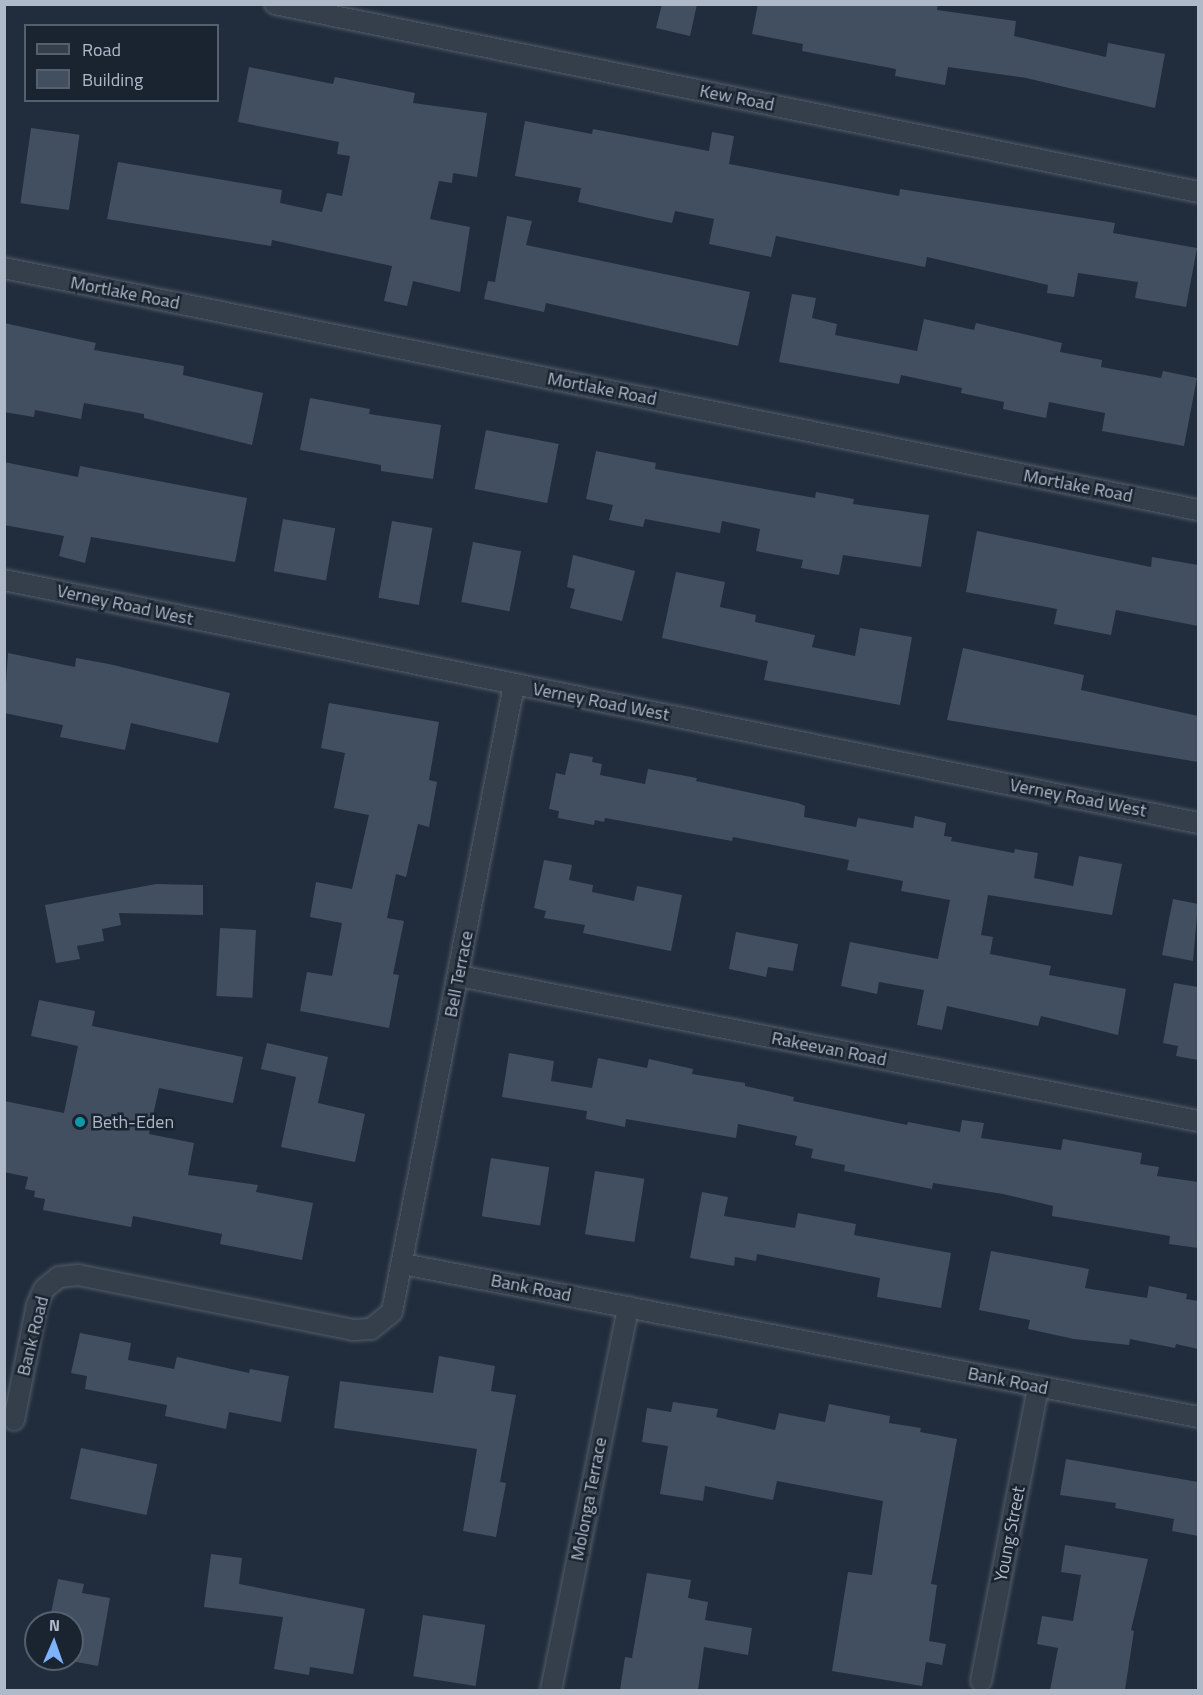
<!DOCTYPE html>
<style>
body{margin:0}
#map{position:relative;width:1203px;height:1695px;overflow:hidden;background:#212d3c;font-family:"Titillium Web",sans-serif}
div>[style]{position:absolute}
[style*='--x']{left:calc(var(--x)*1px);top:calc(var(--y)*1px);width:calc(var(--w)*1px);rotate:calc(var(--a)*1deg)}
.building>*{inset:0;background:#414f60;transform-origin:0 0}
.roads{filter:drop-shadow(0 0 2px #535c69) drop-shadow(0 0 2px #535c69)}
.street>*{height:20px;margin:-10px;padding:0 10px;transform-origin:10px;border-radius:10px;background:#353f4c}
.dots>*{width:16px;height:16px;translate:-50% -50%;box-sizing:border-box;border:3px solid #1a2430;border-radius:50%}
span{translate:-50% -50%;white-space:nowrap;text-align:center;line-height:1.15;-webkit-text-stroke:5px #1a2430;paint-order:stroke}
.street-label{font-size:18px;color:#b0b9c8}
.poi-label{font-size:18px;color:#b0b9c8}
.left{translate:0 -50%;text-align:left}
.frame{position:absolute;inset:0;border:6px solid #b0b9c8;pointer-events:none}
.legend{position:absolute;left:24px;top:24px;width:195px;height:78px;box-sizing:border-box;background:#1a2430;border:2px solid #56606d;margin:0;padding:8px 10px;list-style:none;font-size:18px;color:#b0b9c8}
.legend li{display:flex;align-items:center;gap:12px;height:30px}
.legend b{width:30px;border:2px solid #56606d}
.north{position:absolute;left:24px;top:1611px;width:60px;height:60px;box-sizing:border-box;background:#1a2430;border:2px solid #56606d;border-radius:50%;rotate:2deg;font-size:16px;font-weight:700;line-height:24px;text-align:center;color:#b0b9c8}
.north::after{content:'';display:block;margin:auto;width:21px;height:27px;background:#7fb2fd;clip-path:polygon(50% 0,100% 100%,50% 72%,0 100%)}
</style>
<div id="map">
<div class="building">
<div style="clip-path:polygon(662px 4px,697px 4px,690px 36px,656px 28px)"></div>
<div style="clip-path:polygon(758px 4px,938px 4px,937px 10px,1016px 21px,1014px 36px,1106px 57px,1108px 43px,1165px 54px,1155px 108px,1026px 78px,948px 67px,945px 85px,895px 76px,896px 69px,802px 51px,803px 44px,752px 34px)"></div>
<div style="clip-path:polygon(249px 67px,333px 84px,335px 77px,415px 93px,413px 103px,487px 113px,477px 177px,453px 173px,452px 183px,439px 181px,430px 219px,470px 227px,460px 292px,413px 281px,407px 306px,384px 301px,392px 266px,272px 240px,271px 246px,107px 219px,118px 162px,282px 190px,280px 203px,322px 212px,327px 193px,342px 196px,350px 156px,337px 154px,339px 142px,238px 122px)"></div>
<div style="clip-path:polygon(525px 121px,592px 134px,593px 129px,709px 151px,712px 132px,734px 136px,729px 164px,899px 196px,900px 189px,1115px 223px,1113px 233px,1197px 248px,1186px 307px,1135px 298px,1138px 282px,1078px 273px,1074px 297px,1047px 293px,1048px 285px,927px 257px,925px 267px,776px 236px,771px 257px,709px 244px,714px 219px,675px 211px,672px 223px,648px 218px,578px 202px,581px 188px,515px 176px)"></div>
<div style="left:31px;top:128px;width:49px;height:76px;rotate:8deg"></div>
<div style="clip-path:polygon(507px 216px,532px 221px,526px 245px,750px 292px,738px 346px,546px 303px,544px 312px,484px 299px,488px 281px,495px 282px)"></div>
<div style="clip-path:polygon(792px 294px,816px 298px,812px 318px,837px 324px,835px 335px,917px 351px,924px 319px,974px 330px,976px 323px,1062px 343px,1060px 352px,1102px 360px,1101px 367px,1161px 378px,1163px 371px,1197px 378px,1184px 446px,1102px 431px,1105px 413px,1049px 402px,1046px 418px,1003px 409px,1004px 402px,961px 393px,962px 388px,901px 375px,899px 384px,779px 362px)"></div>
<div style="clip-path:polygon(4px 323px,96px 343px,94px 350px,184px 366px,183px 375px,263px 393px,252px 445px,144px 418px,144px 414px,84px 403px,81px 419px,35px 410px,34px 417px,4px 412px)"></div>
<div style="clip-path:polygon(310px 398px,370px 409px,369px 414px,441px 425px,433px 479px,381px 471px,381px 465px,300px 450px)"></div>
<div style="left:486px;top:430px;width:74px;height:60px;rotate:11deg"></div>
<div style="clip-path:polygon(596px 451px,656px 463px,655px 469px,815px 498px,816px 492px,854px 499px,853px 504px,929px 515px,921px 567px,843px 555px,839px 575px,801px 568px,803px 560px,756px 551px,760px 529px,722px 521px,720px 533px,645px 519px,643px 527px,609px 520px,613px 505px,586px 499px)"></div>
<div style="clip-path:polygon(4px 462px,78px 477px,80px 466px,247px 498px,235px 562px,91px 537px,85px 563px,59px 556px,64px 536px,4px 525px)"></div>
<div style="left:283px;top:519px;width:53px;height:53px;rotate:10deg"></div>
<div style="left:392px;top:521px;width:41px;height:78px;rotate:10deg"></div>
<div style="clip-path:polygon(977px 531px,1151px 567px,1152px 557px,1198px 565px,1198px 626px,1116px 610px,1111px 635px,1054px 624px,1057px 609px,966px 592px)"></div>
<div style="left:473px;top:542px;width:49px;height:61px;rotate:11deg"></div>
<div style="clip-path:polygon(573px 555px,635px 571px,622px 621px,570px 608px,575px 589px,567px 587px)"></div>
<div style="clip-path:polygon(676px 572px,725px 582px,720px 607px,756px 615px,755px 622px,815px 635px,812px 647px,855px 656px,860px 628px,912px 637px,900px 705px,764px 680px,768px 661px,662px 638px)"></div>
<div style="clip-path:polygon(963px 648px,1084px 675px,1081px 690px,1198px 716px,1198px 762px,947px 720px)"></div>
<div style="clip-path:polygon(8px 653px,75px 667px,76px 658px,109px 664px,230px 693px,218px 743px,131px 723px,125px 750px,60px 737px,63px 725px,4px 713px)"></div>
<div style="clip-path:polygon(329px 703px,439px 722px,429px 780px,437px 782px,429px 827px,418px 824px,406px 877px,396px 874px,387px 918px,404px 921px,393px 974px,399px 975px,389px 1028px,300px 1011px,307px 972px,332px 976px,342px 923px,310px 917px,316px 882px,352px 889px,369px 815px,334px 808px,345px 753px,321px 748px)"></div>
<div style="clip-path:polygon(570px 753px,593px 757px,592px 762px,602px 764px,600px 775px,645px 784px,648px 769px,697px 778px,696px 781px,798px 803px,805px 806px,804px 817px,856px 827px,858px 818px,913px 828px,915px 816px,946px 823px,944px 836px,952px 837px,951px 841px,1014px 853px,1015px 849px,1038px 853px,1034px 878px,1073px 886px,1079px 856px,1122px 864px,1112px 915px,988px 895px,981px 935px,993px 937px,990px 954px,1051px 966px,1049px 975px,1126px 989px,1118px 1035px,1041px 1016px,1038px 1026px,947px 1006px,942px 1030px,917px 1025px,924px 990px,879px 982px,877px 994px,841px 986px,850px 942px,938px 959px,950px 900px,901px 891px,903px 881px,847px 870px,849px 860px,733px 837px,732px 841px,605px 818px,604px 822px,595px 820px,594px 825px,558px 818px,559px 811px,549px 809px,556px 773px,565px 775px)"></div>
<div style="clip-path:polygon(544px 860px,572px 865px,569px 880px,593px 885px,592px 892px,634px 901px,637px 886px,682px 895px,671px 951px,583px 933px,585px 925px,544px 918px,546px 911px,534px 908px)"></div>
<div style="clip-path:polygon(156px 884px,203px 885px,203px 915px,119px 913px,121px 925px,102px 929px,104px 941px,77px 946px,80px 959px,56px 963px,45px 905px)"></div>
<div style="clip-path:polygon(1173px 899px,1198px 904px,1193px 961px,1162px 955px)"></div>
<div style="left:220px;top:928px;width:36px;height:68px;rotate:3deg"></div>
<div style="clip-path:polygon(736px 932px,798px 944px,793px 971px,768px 967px,766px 977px,729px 969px)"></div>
<div style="clip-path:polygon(1174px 983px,1198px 987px,1198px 1060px,1176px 1056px,1178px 1046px,1163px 1043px)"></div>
<div style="clip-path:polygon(39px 1000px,95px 1011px,92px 1026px,243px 1057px,233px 1103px,159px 1088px,149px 1134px,194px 1143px,188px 1175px,258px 1185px,256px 1192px,313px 1203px,302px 1260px,220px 1244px,222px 1234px,133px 1216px,131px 1227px,43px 1210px,45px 1199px,34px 1197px,35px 1191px,25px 1189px,28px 1177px,4px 1172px,4px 1101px,64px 1113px,78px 1046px,31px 1036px)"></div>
<div style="clip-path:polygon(267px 1043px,328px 1057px,318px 1103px,365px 1114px,355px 1162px,281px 1147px,296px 1077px,261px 1069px)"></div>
<div style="clip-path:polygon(509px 1053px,554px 1061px,551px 1081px,592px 1088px,598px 1058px,647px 1068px,649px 1059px,693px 1069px,692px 1074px,745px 1083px,745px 1086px,794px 1097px,793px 1101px,907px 1125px,908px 1122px,960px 1132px,962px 1120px,984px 1123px,981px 1138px,1061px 1150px,1063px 1139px,1142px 1153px,1140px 1164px,1159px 1167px,1157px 1176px,1198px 1182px,1198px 1248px,1169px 1244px,1170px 1236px,1052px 1216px,1053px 1206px,1003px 1194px,933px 1183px,932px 1189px,844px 1171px,845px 1165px,811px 1158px,813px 1149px,795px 1145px,797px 1136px,738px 1124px,736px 1138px,626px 1119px,625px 1127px,586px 1119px,587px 1111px,502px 1097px)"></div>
<div style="left:491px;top:1158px;width:59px;height:59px;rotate:9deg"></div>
<div style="left:595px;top:1171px;width:50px;height:64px;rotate:9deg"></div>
<div style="clip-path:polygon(702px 1192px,728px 1197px,724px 1216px,795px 1228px,798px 1213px,856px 1224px,854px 1235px,951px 1253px,941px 1308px,877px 1297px,880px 1278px,757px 1254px,756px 1261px,735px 1257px,734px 1266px,690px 1258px)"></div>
<div style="clip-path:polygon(991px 1251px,1089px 1269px,1085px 1288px,1147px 1298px,1149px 1286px,1187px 1294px,1186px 1299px,1198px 1301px,1198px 1349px,1176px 1344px,1175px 1348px,1130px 1339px,1129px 1345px,1074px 1339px,1028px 1329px,1030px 1320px,979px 1310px)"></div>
<div style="clip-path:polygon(80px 1333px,131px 1343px,128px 1360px,174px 1369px,177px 1357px,249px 1373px,250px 1369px,289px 1376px,281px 1422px,229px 1412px,226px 1429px,165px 1416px,167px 1405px,85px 1389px,87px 1376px,71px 1373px)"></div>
<div style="clip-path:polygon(439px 1356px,495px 1366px,491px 1391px,516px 1395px,500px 1482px,506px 1483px,496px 1537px,463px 1531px,477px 1449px,334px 1428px,340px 1381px,433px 1393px)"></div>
<div style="clip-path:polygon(673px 1402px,718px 1409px,716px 1417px,775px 1430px,779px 1413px,825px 1422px,829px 1404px,890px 1416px,889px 1423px,921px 1428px,920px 1432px,957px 1439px,931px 1584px,937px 1585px,929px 1641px,946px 1644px,942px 1665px,926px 1662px,922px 1686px,832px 1671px,848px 1572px,872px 1575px,883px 1501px,777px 1481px,773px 1500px,705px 1486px,703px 1501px,660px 1494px,668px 1446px,642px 1442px,647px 1408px,671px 1412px)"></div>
<div style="left:81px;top:1448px;width:78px;height:52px;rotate:12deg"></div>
<div style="clip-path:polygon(1066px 1459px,1198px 1482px,1198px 1536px,1172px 1531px,1174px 1519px,1115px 1508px,1116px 1503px,1060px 1495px)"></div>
<div style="clip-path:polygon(1065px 1545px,1148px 1559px,1131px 1630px,1134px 1631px,1125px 1690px,1050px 1690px,1058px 1648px,1037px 1644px,1042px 1616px,1073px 1621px,1081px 1575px,1061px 1572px)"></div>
<div style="clip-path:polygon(211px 1554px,242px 1558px,239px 1584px,365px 1609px,353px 1674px,310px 1667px,309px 1675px,274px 1669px,283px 1617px,204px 1607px)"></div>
<div style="clip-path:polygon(647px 1573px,691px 1580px,688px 1598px,708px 1602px,705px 1620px,752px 1628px,748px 1655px,704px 1647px,698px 1690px,620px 1690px,625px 1657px,632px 1658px)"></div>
<div style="clip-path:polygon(58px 1579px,84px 1584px,82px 1593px,110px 1598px,98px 1666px,60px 1659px,72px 1659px,72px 1623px,49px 1623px)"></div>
<div style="left:423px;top:1615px;width:63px;height:62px;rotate:9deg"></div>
</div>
<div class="roads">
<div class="street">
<div style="--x:275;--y:4;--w:942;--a:11.51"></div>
<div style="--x:4;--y:268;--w:1218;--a:11.46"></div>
<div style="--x:4;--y:580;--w:1218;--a:11.5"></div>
<div style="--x:459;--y:976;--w:753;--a:11.1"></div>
<div style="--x:403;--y:1264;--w:810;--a:10.89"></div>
<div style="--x:14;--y:1420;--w:117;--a:-78.7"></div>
<div style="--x:37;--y:1305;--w:17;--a:-66"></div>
<div style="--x:44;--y:1289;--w:19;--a:-39"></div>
<div style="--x:59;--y:1277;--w:19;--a:-6"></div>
<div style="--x:78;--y:1275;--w:281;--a:11.3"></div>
<div style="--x:354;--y:1330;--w:17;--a:-3"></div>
<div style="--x:371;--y:1329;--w:27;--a:-39"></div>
<div style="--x:392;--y:1312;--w:639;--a:-78.99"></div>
<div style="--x:981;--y:1681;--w:299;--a:-79"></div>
<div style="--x:551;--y:1690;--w:391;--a:-78.6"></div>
</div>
</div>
<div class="dots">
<div style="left:80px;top:1122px;background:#0f9aa8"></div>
</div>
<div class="street-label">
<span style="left:737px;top:98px;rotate:11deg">Kew Road</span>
<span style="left:125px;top:293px;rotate:11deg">Mortlake Road</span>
<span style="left:602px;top:389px;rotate:11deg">Mortlake Road</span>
<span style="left:1078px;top:486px;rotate:11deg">Mortlake Road</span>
<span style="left:125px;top:605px;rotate:12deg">Verney Road West</span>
<span style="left:601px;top:702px;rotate:11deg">Verney Road West</span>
<span style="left:1078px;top:798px;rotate:11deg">Verney Road West</span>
<span style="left:459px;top:974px;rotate:-79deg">Bell Terrace</span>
<span style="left:829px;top:1049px;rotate:11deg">Rakeevan Road</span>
<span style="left:531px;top:1288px;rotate:11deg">Bank Road</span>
<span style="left:33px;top:1336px;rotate:-76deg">Bank Road</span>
<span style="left:1008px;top:1381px;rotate:11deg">Bank Road</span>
<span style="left:589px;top:1499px;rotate:-79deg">Molonga Terrace</span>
<span style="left:1010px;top:1534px;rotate:-79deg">Young Street</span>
</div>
<div class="poi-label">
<span class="left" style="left:92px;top:1122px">Beth-Eden</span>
</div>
<div class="frame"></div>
<ul class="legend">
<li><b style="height:8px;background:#353f4c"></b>Road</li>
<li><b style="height:16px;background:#414f60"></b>Building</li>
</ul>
<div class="north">N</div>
</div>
